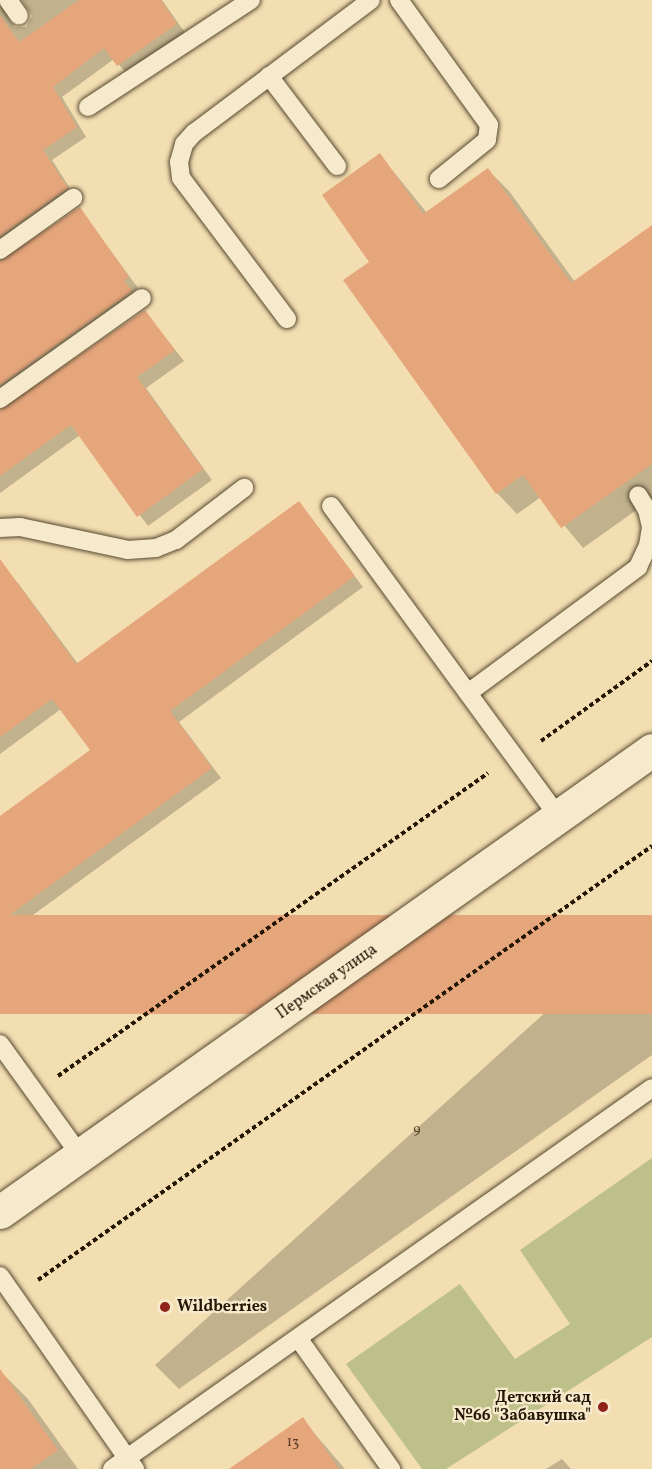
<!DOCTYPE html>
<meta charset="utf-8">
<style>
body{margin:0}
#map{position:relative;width:652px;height:1469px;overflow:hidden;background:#f2deb1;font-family:Vollkorn,serif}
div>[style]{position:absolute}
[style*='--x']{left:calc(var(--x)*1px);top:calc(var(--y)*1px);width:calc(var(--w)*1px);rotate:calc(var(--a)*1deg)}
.green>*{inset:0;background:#bec089}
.shadow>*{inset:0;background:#0003}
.building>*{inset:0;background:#e6a67c;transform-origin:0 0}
.path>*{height:4px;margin-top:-2px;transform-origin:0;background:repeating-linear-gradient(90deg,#251706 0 4.5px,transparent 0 7.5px)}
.roads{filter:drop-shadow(0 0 2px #584931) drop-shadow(0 0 2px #584931)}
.lane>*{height:18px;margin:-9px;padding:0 9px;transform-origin:9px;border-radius:9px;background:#f7eacc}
.secondary>*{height:33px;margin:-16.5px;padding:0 16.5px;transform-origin:16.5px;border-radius:16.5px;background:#f7eacc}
.dots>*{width:16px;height:16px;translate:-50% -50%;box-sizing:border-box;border:3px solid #f7eacc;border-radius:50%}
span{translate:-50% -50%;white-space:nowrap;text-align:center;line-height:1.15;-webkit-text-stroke:4.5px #f7eacc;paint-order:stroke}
.number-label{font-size:14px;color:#553b24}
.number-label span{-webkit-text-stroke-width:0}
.street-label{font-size:16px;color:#251706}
.poi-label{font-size:16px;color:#251706;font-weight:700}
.left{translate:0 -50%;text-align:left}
.right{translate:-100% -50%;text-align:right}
</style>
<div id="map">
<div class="green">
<div style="clip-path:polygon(652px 1158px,652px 1337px,446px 1469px,422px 1469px,346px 1364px,460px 1284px,515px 1359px,570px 1324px,520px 1250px)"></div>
</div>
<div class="shadow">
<div style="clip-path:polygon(0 0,8px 5px,8px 18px,15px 27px,26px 27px,32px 16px,22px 0,162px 0,186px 34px,128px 75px,114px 59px,62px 97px,86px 137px,52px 160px,77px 199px,0 255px)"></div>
<div style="clip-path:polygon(380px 155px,427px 213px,488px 170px,509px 191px,575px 282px,652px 227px,652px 499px,583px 548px,541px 497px,517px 514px,497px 493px,372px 262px)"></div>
<div style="clip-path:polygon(80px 209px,138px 288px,133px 292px,141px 302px,0 408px,0 260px)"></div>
<div style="clip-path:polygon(145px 312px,184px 361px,146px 388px,212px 480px,148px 526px,80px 435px,0 493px,0 410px)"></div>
<div style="clip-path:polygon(299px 503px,363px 587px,179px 722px,221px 778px,0 939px,0 818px,92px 751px,61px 709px,0 754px,0 579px,8px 573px,18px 583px,78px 664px)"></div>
<div style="clip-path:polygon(652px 916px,652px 1055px,179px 1389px,155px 1365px)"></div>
<div style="clip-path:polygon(3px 1374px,28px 1399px,78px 1469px,0 1469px)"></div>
<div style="clip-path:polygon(302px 1419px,345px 1469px,232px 1469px)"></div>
<div style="clip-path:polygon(562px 1459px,571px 1469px,546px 1469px)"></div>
</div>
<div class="building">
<div style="clip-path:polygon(79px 0,161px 0,177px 24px,117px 66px,104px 48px,53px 87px,77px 127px,43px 150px,68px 188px,0 236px,0 15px,19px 42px)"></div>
<div style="clip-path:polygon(380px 153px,423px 214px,488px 168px,571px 283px,652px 225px,652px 464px,561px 528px,523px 475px,496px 494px,343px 280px,369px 262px,322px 195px)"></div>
<div style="clip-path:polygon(80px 207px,129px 277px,124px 281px,132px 291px,0 385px,0 261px)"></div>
<div style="clip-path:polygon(145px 310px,175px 350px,137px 377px,203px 469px,137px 517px,71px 425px,0 476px,0 410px)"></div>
<div style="clip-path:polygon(299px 501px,355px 576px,170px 711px,212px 768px,0 922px,0 816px,90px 750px,52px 699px,0 737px,0 559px,76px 664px)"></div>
<div style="left:652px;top:915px;width:99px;height:667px;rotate:90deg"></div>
<div style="clip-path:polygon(0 1369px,58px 1450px,31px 1469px,0 1469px)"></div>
<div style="clip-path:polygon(303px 1417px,339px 1469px,229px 1469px)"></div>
</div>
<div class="path">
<div style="--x:541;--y:741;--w:137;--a:-35.8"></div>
<div style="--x:58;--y:1076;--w:526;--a:-35.17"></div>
<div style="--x:38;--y:1280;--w:752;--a:-35.25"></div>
</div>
<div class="roads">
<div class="lane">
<div style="--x:8;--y:0;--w:19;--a:55"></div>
<div style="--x:399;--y:0;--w:154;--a:54.2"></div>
<div style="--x:489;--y:125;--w:15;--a:98"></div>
<div style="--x:487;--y:140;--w:62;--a:140.9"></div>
<div style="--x:269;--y:76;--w:113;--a:52.9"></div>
<div style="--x:88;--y:107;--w:195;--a:-33.3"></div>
<div style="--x:0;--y:250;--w:90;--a:-35.5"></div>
<div style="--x:287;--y:319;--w:176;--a:-126.9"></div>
<div style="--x:181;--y:178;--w:16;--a:-97"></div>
<div style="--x:179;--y:162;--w:19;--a:-74"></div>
<div style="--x:184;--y:144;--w:15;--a:-48"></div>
<div style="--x:194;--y:133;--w:221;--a:-36.9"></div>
<div style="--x:0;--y:399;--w:174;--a:-35.4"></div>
<div style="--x:331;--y:506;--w:386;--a:53.8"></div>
<div style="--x:0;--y:528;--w:20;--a:-3"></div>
<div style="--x:20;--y:527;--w:110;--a:12"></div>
<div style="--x:128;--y:550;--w:28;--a:-4"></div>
<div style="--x:156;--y:548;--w:22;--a:-22"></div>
<div style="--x:176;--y:540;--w:86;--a:-37.4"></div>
<div style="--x:468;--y:693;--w:212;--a:-36.5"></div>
<div style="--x:638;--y:567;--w:23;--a:-65"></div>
<div style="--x:648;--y:546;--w:19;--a:-81"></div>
<div style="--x:651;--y:527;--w:17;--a:-103"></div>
<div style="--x:647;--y:510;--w:17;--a:-121"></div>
<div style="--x:0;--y:1044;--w:137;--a:54.2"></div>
<div style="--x:0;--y:1276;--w:222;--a:55.1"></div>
<div style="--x:127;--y:1458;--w:642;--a:-35.17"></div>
<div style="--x:298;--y:1338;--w:161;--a:54.6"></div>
<div style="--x:112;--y:1469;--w:19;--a:-36"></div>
<div style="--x:127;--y:1458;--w:14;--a:54"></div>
</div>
<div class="secondary">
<div style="--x:0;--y:1212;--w:799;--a:-35.32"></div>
</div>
</div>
<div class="dots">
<div style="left:165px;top:1307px;background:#8f2418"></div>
<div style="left:603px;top:1407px;background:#8f2418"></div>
</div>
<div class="number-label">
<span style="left:417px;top:1130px">9</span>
<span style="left:293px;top:1443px">13</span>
</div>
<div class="street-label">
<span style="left:327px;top:982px;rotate:-35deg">Пермская улица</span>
</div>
<div class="poi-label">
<span class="left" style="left:177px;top:1307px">Wildberries</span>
<span class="right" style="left:591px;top:1407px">Детский сад<br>№66 "Забавушка"</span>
</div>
</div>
